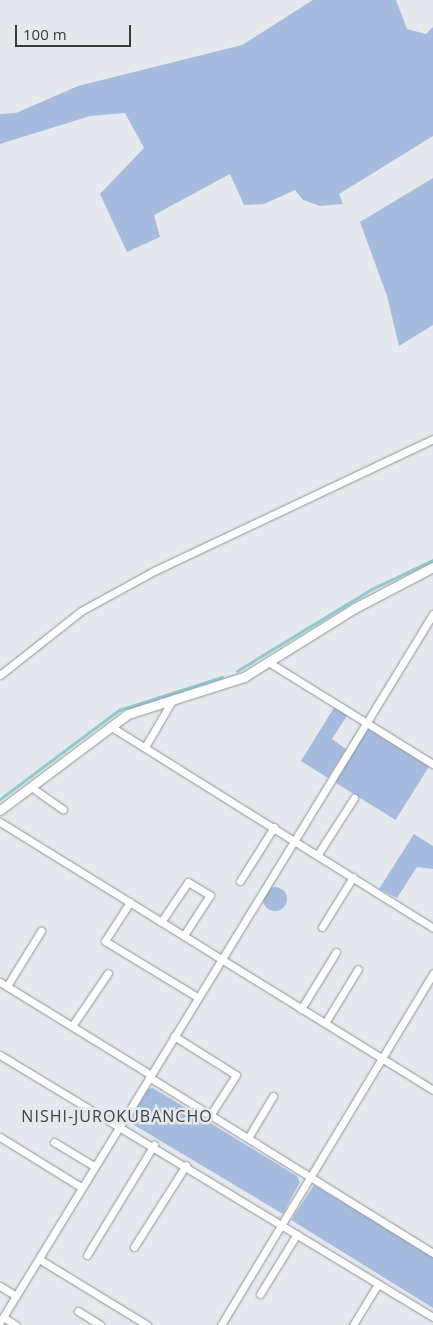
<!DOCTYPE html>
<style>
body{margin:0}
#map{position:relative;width:433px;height:1325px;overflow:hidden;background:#e5e8ed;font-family:"Open Sans",sans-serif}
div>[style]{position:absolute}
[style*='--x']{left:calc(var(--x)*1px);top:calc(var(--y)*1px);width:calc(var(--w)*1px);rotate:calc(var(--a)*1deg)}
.green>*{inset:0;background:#a6bcdf;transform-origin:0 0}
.round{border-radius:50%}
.stream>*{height:2.5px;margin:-1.25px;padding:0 1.25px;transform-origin:1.25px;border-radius:1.25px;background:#91cbce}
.roads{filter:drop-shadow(0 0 1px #909398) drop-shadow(0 0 1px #909398)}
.minor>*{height:7px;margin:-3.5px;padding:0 3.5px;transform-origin:3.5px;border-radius:3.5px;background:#fff}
.tertiary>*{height:9px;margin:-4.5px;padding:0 4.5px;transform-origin:4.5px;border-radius:4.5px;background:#fff}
span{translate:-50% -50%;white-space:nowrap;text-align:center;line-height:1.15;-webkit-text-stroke:5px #e5e8ed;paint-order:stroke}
.quarter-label{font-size:16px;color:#3f4145;letter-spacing:1px}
.scale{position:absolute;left:15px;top:25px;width:116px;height:22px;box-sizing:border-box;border:2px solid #38393b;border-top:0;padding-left:6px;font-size:15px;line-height:18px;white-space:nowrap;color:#38393b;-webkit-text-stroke:4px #e5e8ed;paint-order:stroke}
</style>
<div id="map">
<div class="green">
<div style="clip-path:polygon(313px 0,396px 0,407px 29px,426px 34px,433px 27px,433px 136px,339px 194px,343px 204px,320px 206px,303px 200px,295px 190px,264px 204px,244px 205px,230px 174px,154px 215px,160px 237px,127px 252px,100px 194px,144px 148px,125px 113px,90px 116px,0 144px,0 114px,16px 113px,78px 86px,242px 45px)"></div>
<div style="clip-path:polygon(433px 178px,433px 325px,399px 346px,387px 296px,360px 222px)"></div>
<div style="clip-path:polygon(335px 706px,348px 714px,332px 739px,346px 749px,328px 778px,301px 761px)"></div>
<div style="left:367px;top:728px;width:73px;height:63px;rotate:32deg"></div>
<div style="clip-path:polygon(414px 834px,433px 846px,433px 869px,417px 867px,397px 898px,379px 889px)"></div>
<div class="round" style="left:263px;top:887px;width:24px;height:24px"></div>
<div style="clip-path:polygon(153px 1088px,297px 1176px,300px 1182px,283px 1214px,129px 1122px,148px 1089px)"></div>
<div style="clip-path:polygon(314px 1185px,433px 1257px,433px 1308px,291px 1220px)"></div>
</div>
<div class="stream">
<div style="--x:237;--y:671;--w:158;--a:-31.3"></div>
<div style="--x:372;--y:589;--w:68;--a:-25.4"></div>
<div style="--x:0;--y:799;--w:149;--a:-36.8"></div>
<div style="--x:119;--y:710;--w:108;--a:-17.8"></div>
</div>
<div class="roads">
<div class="minor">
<div style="--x:270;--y:663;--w:192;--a:31.8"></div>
<div style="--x:0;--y:675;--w:103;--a:-38.3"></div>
<div style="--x:81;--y:611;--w:85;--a:-28.7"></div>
<div style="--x:156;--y:570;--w:306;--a:-25.3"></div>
<div style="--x:110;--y:726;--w:381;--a:32"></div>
<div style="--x:145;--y:747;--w:56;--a:-59.7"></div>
<div style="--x:31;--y:787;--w:39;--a:35"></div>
<div style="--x:0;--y:822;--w:509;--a:31.75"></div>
<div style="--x:318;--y:854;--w:67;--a:-57.3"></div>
<div style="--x:240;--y:881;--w:64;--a:-57.8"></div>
<div style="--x:130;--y:902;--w:46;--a:122.7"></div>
<div style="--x:105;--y:941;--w:108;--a:31.3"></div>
<div style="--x:161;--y:922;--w:48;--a:-56"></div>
<div style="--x:188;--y:882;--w:26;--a:31"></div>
<div style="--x:210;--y:895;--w:48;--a:123"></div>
<div style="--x:322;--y:927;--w:59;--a:-58.2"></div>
<div style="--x:0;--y:982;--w:177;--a:31.6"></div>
<div style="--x:7;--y:986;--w:65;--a:-58.3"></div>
<div style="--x:301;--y:1009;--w:67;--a:-58.4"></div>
<div style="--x:325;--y:1023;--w:63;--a:-58.6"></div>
<div style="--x:72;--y:1026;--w:64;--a:-55.8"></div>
<div style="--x:174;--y:1036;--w:73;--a:32.2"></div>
<div style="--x:236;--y:1075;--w:46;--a:122.7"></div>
<div style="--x:0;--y:1055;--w:506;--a:31.18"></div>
<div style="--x:149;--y:1077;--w:334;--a:31.8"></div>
<div style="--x:0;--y:1137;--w:95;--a:31.7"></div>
<div style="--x:248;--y:1138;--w:49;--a:-59.2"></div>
<div style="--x:54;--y:1142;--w:47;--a:31"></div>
<div style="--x:134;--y:1247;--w:97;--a:-57.6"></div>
<div style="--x:87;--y:1255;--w:129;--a:-58.7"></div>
<div style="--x:39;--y:1259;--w:127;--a:31.4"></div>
<div style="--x:0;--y:1286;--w:19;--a:32"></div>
<div style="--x:260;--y:1294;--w:70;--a:-58.3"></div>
<div style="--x:78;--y:1311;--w:26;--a:32"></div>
<div style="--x:3;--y:1317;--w:15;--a:32"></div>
<div style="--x:0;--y:1322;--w:830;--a:-58.55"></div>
<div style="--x:221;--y:1325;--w:411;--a:-58.9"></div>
<div style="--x:353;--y:1325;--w:48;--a:-58.6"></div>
</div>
<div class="tertiary">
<div style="--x:0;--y:810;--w:160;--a:-36.9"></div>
<div style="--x:128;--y:714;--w:122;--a:-17.7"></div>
<div style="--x:244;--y:677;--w:131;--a:-31.9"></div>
<div style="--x:355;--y:608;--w:88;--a:-27.7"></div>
</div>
</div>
<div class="quarter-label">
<span style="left:117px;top:1116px">NISHI-JUROKUBANCHO</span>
</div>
<div class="scale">100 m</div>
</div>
